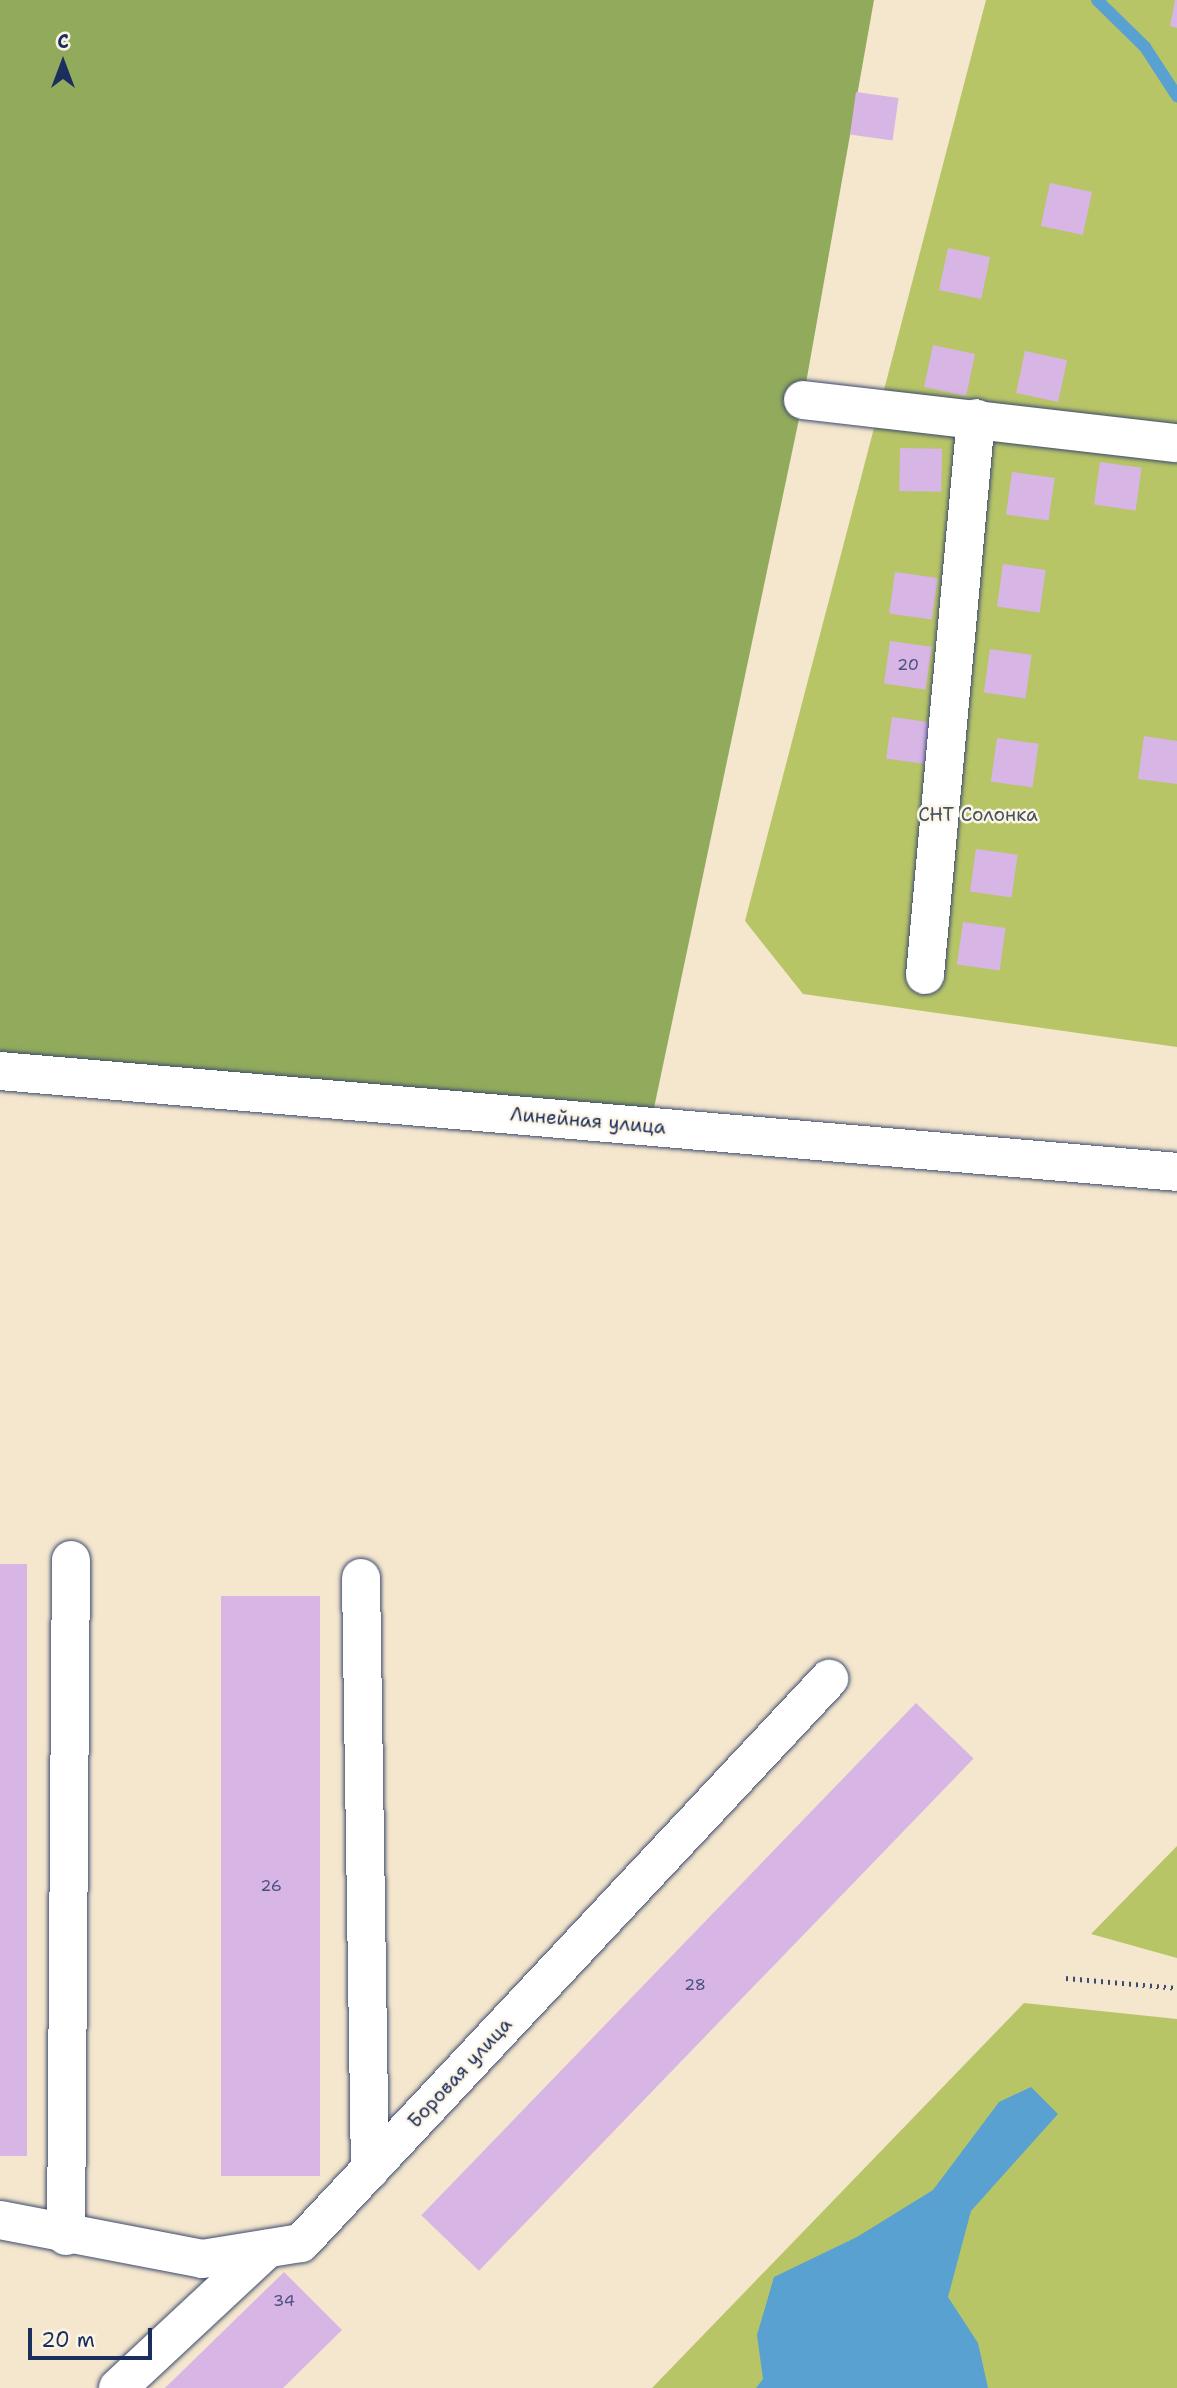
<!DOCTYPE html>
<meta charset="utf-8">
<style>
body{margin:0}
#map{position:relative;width:1177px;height:2388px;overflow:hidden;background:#f5e7ce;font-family:"Shantell Sans",sans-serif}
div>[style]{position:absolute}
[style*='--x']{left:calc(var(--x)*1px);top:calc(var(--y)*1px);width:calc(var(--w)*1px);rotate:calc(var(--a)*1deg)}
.green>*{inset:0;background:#b8c567}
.forest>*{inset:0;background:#92aa5c}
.water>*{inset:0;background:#59a1d0}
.stream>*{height:12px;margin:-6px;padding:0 6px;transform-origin:6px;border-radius:6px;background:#59a1d0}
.building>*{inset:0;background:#d7b5e5;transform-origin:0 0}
.path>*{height:4.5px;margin-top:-2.25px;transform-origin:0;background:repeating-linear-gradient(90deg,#3c4b6f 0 2px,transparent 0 7px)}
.roads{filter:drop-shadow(0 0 2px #3c4b6f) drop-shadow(0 0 2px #3c4b6f)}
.minor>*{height:38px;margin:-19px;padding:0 19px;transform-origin:19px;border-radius:19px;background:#fff}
span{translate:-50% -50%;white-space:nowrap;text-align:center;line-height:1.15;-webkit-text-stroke:5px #fcf5e5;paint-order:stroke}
.number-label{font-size:16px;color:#4a5080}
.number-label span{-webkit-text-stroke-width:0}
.park-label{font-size:19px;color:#425460}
.street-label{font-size:19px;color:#1b2f5e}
.north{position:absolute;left:28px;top:28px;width:70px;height:70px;-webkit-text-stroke:5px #fcf5e5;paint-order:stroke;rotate:0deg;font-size:19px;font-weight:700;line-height:28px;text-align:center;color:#1b2f5e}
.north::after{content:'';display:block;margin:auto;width:24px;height:32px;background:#1b2f5e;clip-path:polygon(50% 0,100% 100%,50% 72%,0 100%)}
.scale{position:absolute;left:28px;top:2328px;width:124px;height:32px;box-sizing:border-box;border:4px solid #1b2f5e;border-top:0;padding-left:9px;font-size:21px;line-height:24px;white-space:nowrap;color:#1b2f5e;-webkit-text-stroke:5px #fcf5e5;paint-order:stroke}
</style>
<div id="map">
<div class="green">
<div style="clip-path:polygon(986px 0,1177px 0,1177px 1047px,803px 994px,745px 921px)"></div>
<div style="clip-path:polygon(1177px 1846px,1177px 1958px,1091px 1934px)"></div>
<div style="clip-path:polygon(1024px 2003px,1177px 2019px,1177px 2388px,652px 2388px)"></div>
</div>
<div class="forest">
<div style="clip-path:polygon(0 0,874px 0,803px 400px,650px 1127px,0 1071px)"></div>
</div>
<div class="water">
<div style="clip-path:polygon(1031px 2087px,1058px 2114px,971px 2211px,948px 2297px,978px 2343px,988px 2388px,756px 2388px,763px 2379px,757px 2335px,774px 2277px,857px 2237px,933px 2190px,999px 2102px)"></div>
</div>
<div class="stream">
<div style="--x:1097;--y:0;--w:67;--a:44.4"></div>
<div style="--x:1145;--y:47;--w:59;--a:56.9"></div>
</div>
<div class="building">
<div style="clip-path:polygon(1175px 0,1177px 0,1177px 28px,1170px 26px)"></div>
<div style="left:856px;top:92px;width:43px;height:43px;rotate:8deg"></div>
<div style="left:1050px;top:183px;width:43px;height:44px;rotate:12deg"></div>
<div style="left:948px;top:248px;width:43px;height:43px;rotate:12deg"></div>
<div style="left:933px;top:345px;width:43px;height:43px;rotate:12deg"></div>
<div style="left:1025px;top:351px;width:43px;height:43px;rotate:12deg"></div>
<div style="left:900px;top:448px;width:42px;height:43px;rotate:1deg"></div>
<div style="left:1100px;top:462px;width:42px;height:43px;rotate:8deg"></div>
<div style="left:1012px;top:472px;width:43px;height:43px;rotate:8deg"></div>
<div style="left:1003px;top:564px;width:43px;height:43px;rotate:8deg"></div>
<div style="left:895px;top:572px;width:43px;height:42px;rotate:8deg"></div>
<div style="left:890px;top:641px;width:42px;height:43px;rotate:8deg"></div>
<div style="left:990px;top:649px;width:42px;height:44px;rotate:8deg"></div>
<div style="left:892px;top:717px;width:42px;height:42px;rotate:8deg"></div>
<div style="clip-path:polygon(1144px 736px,1177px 741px,1177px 784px,1138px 779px)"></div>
<div style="left:997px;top:738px;width:42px;height:44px;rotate:8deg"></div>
<div style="left:976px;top:849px;width:42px;height:43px;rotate:8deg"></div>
<div style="left:963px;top:922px;width:43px;height:43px;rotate:8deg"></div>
<div style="left:0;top:1564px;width:27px;height:592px"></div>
<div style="left:221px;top:1596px;width:99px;height:580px"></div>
<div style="left:916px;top:1703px;width:80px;height:712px;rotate:44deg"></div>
<div style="clip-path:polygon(284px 2272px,342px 2330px,283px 2388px,165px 2388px)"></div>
</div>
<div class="path">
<div style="--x:1066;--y:1978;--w:111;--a:5.1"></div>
</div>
<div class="roads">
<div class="minor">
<div style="--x:803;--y:400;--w:376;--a:6.6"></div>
<div style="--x:925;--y:975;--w:559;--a:-84.77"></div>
<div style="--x:0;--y:1071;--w:1181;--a:4.9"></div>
<div style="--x:361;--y:1578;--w:592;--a:89.13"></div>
<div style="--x:0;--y:2220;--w:206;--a:10.9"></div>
<div style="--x:202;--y:2259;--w:100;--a:-9.2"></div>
<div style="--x:301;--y:2243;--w:773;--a:-46.89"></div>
<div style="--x:66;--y:2236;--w:676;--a:-89.58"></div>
<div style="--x:118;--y:2388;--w:204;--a:-43"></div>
</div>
</div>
<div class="number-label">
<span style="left:908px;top:665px">20</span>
<span style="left:271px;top:1886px">26</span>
<span style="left:695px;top:1985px">28</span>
<span style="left:284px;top:2301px">34</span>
</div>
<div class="park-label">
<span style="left:978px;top:815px">СНТ Солонка</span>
</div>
<div class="street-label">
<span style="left:588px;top:1121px;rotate:5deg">Линейная улица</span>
<span style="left:460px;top:2073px;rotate:-47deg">Боровая улица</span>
</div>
<div class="north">С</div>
<div class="scale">20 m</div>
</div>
